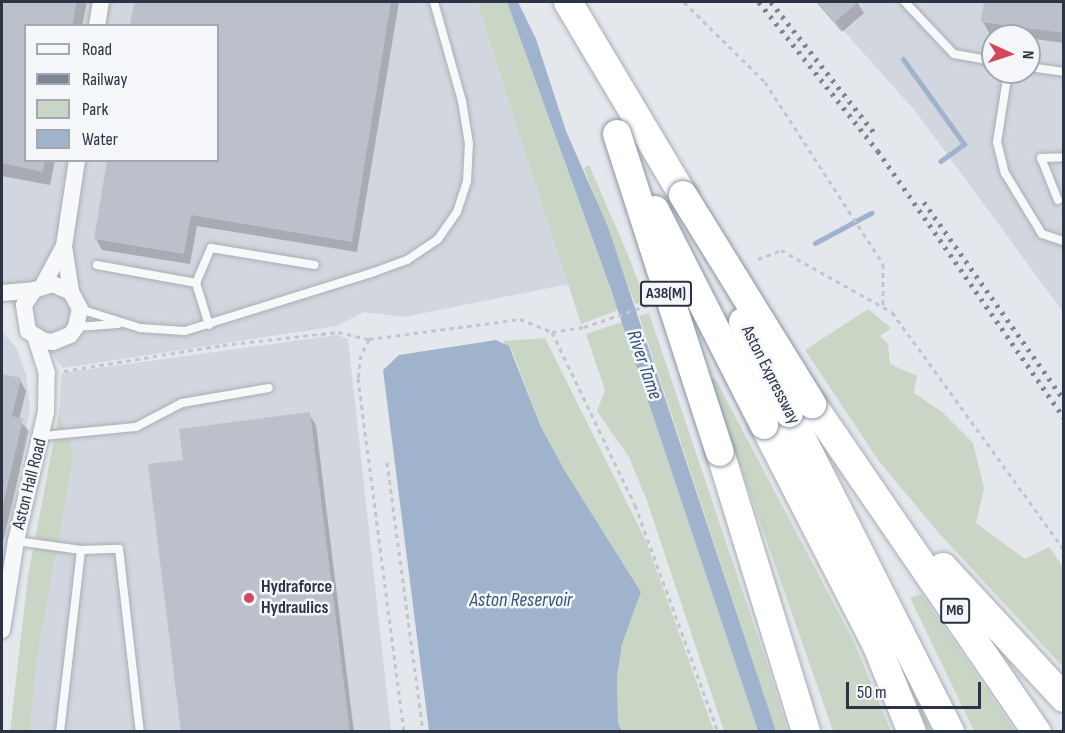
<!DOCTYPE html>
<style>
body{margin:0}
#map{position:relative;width:1065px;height:733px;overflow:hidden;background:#e4e7ec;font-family:"Sofia Sans Condensed",sans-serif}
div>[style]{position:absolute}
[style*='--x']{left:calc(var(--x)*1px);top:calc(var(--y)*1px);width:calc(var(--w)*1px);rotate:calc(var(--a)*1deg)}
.built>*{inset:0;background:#d2d6de}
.green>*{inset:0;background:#c9d6c5}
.water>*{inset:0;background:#9fb4cc}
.shadow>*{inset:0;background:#0003}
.stream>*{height:5px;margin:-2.5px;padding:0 2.5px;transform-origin:2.5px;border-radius:2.5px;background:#9fb4cc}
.building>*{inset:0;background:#bbc0ca}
.path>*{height:3px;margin-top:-1.5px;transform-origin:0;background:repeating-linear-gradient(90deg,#c2c5cb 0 4.5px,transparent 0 9px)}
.roads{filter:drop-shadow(0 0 2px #a9aeb7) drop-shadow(0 0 2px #a9aeb7)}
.lane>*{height:8px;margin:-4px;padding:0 4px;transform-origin:4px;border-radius:4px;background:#f7f8fa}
.street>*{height:16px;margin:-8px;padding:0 8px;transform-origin:8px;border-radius:8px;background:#f7f8fa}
.highway>*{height:28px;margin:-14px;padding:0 14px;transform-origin:14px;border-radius:14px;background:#fff}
.rail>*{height:4.5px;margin-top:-2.25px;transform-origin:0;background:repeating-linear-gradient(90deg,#7d8696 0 3px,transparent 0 9px)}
.bridges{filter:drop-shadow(0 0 2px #8b94a3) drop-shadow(0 0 2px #8b94a3)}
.highway-bridge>*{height:28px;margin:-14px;padding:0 14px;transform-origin:14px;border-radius:14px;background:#fff}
.dots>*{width:16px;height:16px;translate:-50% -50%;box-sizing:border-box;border:3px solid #f4f6f9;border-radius:50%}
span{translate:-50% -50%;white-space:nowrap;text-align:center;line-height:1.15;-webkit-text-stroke:5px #f4f6f9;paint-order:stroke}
.shield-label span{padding:2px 4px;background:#f4f6f9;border:2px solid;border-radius:4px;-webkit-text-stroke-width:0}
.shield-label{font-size:16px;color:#2b3445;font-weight:700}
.street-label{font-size:18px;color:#2b3445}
.poi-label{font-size:18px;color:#2b3445;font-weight:700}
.left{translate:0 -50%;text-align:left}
.water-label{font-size:20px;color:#34527a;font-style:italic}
.frame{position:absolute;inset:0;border:3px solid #2b3445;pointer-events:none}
.legend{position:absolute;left:24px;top:24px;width:195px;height:138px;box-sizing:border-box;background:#f4f6f9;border:2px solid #a4a8b1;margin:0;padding:8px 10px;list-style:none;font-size:18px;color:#2b3445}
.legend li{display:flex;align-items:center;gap:12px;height:30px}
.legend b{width:30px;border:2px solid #a4a8b1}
.north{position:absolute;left:981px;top:24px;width:60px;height:60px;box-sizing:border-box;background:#f4f6f9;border:2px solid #a4a8b1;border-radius:50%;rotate:93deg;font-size:16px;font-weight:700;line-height:24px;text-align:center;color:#2b3445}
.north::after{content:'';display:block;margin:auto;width:21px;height:27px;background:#d1495b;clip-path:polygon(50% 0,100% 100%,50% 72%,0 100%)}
.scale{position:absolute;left:846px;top:682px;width:135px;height:27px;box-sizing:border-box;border:3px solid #2b3445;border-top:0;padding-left:8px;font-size:18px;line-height:21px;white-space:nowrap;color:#2b3445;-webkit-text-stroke:4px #f4f6f9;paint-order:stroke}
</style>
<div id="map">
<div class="built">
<div style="clip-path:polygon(evenodd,2px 2px,477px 2px,569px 284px,404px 317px,364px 312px,337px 326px,63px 368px,2px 293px,2px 2px,26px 26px,218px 26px,218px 160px,26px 160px,26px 26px)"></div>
<div style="clip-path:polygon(evenodd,818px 2px,1063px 2px,1063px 312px,916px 112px,818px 2px,993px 36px,1029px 36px,1029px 72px,993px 72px,993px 36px)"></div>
<div style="clip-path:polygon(2px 332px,16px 347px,26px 375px,30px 407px,2px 580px)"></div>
<div style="clip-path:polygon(337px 335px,348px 339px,391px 731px,30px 732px,37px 658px,74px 454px,59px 413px,62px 373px)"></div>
</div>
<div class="green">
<div style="clip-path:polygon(477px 2px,507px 2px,618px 310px,581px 324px)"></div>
<div style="clip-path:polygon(589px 165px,628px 255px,646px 301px,635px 304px,584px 168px)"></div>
<div style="clip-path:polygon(868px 309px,891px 328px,880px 336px,888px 344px,890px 364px,917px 376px,914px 393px,942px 412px,973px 443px,984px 488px,976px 523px,1025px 559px,1049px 547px,1063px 567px,1063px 667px,937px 531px,878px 460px,805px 350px)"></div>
<div style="clip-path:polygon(649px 313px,766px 661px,788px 731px,776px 731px,639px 316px)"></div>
<div style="clip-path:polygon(622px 322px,729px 644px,758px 731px,724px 731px,647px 501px,629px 457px,597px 411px,605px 390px,586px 334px)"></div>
<div style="clip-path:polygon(545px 338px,646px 541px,714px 731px,622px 731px,618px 723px,617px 677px,622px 644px,641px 592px,565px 471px,541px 427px,513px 353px,503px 341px)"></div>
<div style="clip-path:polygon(715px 378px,854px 642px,891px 731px,833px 731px,710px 379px)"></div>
<div style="clip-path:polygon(59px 413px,74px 454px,37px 658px,30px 731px,10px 732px,28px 576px)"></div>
<div style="clip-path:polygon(921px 594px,1015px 731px,974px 731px,910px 598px)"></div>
<div style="clip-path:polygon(876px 612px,936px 731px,923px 731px)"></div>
</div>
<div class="water">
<div style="clip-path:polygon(507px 2px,518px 2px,536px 39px,566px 131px,608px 227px,776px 731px,758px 731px,610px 287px)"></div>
<div style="clip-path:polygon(496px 340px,509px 346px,541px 427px,565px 471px,641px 592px,622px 644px,617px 677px,618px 723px,622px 731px,429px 731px,383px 370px,399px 355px)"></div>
</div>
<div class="shadow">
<div style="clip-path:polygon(2px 2px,87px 2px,82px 26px,26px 26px,26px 160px,55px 160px,50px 185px,2px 176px)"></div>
<div style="clip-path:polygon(135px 2px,399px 2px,357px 252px,197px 226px,190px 264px,102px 250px,96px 239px,218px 160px,218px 26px,131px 26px)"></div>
<div style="clip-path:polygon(816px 2px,857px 2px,864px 13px,842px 32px)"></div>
<div style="clip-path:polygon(986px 2px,1064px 2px,1064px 43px,989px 33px,983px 22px)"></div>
<div style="clip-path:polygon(2px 375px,20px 380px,26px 391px,19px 420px,29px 431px,3px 542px)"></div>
<div style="clip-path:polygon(309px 414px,316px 425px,354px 732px,183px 732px)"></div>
</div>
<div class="stream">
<div style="--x:903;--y:59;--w:105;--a:54.3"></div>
<div style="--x:964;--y:144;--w:29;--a:144"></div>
<div style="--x:815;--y:243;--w:64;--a:-28.2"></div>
</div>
<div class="building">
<div style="clip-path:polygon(2px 2px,77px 2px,72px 26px,26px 26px,26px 160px,45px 160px,43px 172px,2px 163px)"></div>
<div style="clip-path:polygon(134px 2px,391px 2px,352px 242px,191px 215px,184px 254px,94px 239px,107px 160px,218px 160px,218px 26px,130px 26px)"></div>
<div style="clip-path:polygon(817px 2px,858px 2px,835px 22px)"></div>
<div style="clip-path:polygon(984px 2px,1064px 2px,1064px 33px,981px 22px)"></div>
<div style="clip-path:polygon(2px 374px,21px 378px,12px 416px,23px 419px,2px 509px)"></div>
<div style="clip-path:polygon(310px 412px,350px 732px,181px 732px,148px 464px,183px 460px,179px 429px)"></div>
</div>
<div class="path">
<div style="--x:684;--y:2;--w:114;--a:44.6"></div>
<div style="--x:765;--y:82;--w:217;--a:57"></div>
<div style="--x:883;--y:264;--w:42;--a:90"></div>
<div style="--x:758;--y:259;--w:25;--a:-21"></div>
<div style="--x:781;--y:250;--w:127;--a:29.2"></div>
<div style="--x:892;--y:312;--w:294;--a:54.1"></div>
<div style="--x:552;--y:332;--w:192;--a:64.4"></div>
<div style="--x:635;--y:505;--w:242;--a:69.9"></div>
<div style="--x:369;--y:339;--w:18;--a:117"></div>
<div style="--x:361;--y:355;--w:23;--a:97"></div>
<div style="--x:358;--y:378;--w:357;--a:82.6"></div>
<div style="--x:64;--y:371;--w:161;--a:-9.3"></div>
<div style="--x:223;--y:345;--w:116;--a:-6.4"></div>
<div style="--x:338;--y:332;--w:32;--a:13"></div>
<div style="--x:369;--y:339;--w:152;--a:-7.5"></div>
<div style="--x:520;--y:319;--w:35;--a:22"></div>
<div style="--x:552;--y:332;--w:32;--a:-9"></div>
<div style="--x:584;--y:327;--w:69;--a:-18.7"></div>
<div style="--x:387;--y:462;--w:272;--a:82.4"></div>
</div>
<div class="roads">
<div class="lane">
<div style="--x:905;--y:2;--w:71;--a:46.7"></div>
<div style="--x:954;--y:54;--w:40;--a:10"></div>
<div style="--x:1029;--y:67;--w:35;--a:8"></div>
<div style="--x:1008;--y:72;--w:71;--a:98.9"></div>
<div style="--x:997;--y:142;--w:32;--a:76"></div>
<div style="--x:1005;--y:173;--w:71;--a:58.8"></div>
<div style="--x:1042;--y:234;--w:23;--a:18"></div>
<div style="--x:1058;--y:200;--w:45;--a:-112"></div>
<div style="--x:1041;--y:158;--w:23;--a:-2"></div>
<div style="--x:97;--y:265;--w:101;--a:10.3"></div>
<div style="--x:196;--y:283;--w:44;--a:72.8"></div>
<div style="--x:196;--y:283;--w:38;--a:-67"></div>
<div style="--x:211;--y:248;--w:105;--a:9.3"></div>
<div style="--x:80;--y:309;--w:63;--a:17.6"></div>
<div style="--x:140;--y:328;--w:45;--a:3.8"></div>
<div style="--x:185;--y:331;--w:198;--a:-17.3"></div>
<div style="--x:374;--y:272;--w:35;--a:-20"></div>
<div style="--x:407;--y:260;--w:37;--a:-34"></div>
<div style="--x:438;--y:239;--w:33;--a:-55"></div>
<div style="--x:457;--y:212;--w:33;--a:-72"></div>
<div style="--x:467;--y:181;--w:37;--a:-87"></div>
<div style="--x:469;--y:144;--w:44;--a:-99.2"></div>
<div style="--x:462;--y:101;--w:103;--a:-105.8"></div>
<div style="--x:76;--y:327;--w:42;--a:-4.1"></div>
<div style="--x:43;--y:436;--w:93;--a:-5.5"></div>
<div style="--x:136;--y:427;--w:52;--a:-27.6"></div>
<div style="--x:182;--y:403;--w:88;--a:-9.8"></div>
<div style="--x:16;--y:541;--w:66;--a:7.9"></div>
<div style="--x:81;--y:550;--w:38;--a:-2"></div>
<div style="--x:119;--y:549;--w:184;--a:83.5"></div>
<div style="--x:60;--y:732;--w:183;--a:-83.4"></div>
</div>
<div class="street">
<div style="--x:97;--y:26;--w:24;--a:-81"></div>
<div style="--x:64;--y:246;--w:47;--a:81.3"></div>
<div style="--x:71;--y:292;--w:19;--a:62"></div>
<div style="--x:80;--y:309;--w:18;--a:103"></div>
<div style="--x:76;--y:327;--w:10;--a:127"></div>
<div style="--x:70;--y:335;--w:18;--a:158"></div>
<div style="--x:53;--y:342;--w:9;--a:-174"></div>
<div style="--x:44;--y:341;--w:19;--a:-148"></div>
<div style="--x:28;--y:331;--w:26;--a:-99"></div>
<div style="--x:24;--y:305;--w:18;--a:-56"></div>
<div style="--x:34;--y:290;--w:20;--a:-18"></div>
<div style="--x:53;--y:284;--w:20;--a:24"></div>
<div style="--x:43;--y:285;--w:44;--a:-61.7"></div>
<div style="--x:64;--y:246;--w:87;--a:-81.4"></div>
<div style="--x:2;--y:293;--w:32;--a:-5"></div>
<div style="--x:2;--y:630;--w:90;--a:-81.1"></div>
<div style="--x:16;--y:541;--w:132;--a:-76.9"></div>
<div style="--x:46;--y:412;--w:39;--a:-89"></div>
<div style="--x:47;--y:373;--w:38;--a:-108"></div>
</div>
<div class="highway">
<div style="--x:568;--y:2;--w:225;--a:59.2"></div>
<div style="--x:812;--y:404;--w:398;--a:55.6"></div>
<div style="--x:789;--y:413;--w:357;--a:63.2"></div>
<div style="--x:764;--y:425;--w:248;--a:62.9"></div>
<div style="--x:877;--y:646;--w:93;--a:67.9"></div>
<div style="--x:720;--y:452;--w:293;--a:72.9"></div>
<div style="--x:943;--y:567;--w:178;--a:47.3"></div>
</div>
</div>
<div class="rail">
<div style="--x:759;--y:2;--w:191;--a:51.4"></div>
<div style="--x:878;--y:151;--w:325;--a:55.1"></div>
<div style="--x:771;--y:2;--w:171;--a:51.7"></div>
<div style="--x:924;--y:202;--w:242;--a:54.7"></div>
</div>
<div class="bridges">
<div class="highway-bridge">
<div style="--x:617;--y:134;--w:334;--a:72.1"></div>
<div style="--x:683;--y:195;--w:246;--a:58.3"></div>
<div style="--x:655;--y:210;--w:241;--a:63.1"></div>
<div style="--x:743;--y:322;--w:102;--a:63.2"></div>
</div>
</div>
<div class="dots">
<div style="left:249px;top:598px;background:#d1495b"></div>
</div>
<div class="shield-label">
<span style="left:666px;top:294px">A38(M)</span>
<span style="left:955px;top:611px">M6</span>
</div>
<div class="street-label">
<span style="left:770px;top:375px;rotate:63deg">Aston Expressway</span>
<span style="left:30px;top:484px;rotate:-76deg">Aston Hall Road</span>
</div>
<div class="poi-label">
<span class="left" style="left:261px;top:598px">Hydraforce<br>Hydraulics</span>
</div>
<div class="water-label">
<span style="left:644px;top:365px;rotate:71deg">River Tame</span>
<span style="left:521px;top:600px">Aston Reservoir</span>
</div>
<div class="frame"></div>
<ul class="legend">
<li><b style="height:8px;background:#f7f8fa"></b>Road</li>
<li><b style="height:8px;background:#7d8696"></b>Railway</li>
<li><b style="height:16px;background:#c9d6c5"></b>Park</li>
<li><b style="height:16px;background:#9fb4cc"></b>Water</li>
</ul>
<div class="north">N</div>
<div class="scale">50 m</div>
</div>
